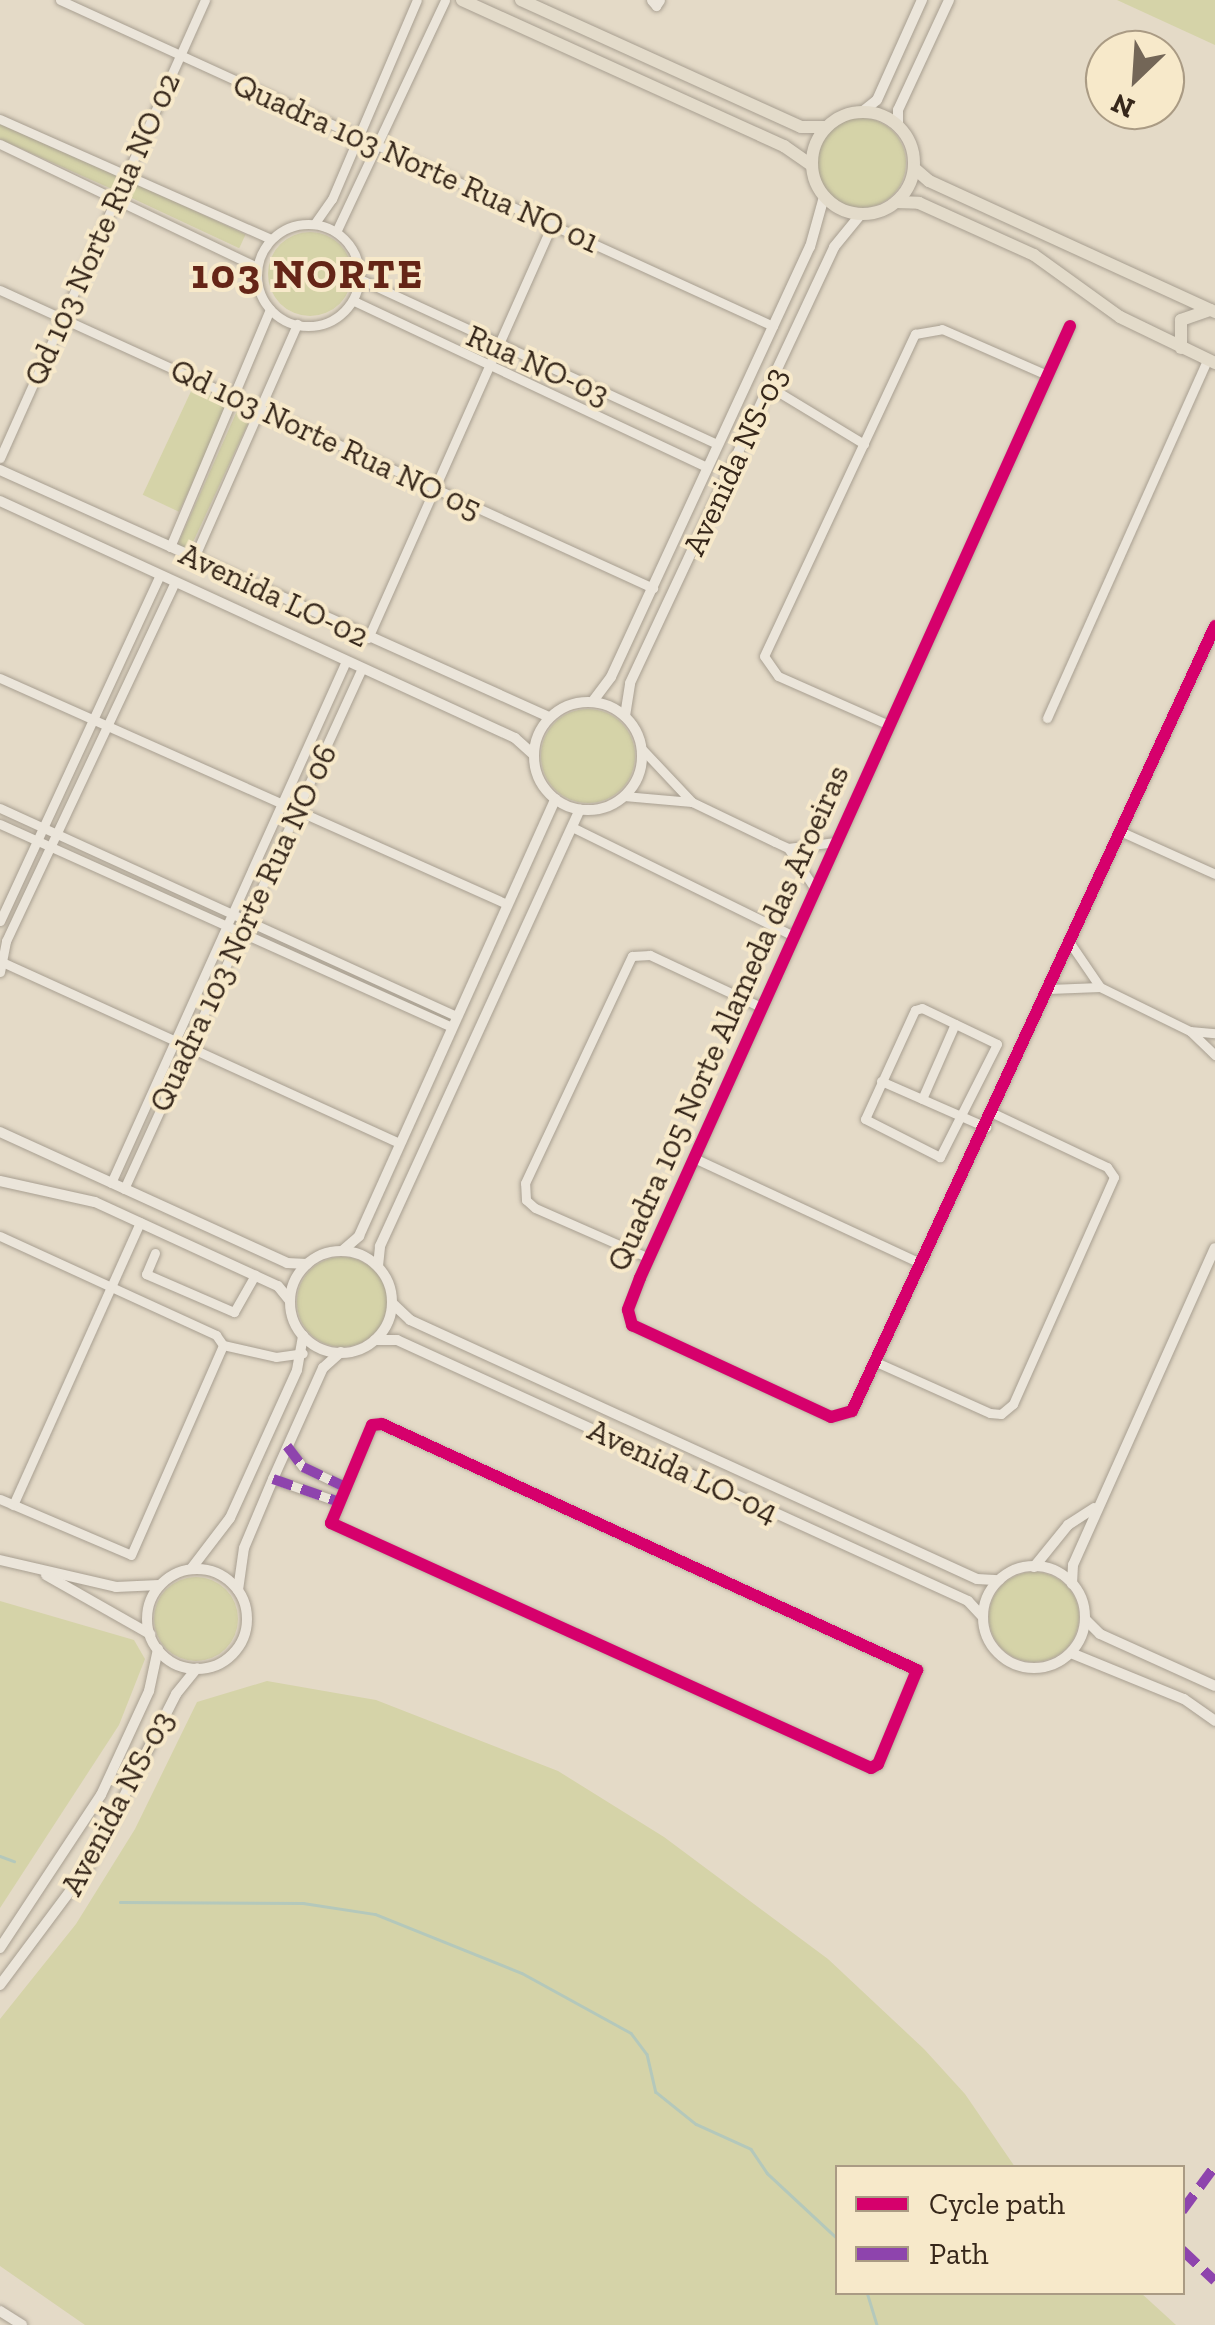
<!DOCTYPE html>
<style>
body{margin:0}
#map{position:relative;width:1215px;height:2325px;overflow:hidden;background:#e4dac7;font-family:"Zilla Slab",serif}
div>[style]{position:absolute}
[style*='--x']{left:calc(var(--x)*1px);top:calc(var(--y)*1px);width:calc(var(--w)*1px);rotate:calc(var(--a)*1deg)}
.green>*{inset:0;background:#d5d3a8;transform-origin:0 0}
.round{border-radius:50%}
.stream>*{height:2.5px;margin:-1.25px;padding:0 1.25px;transform-origin:1.25px;border-radius:1.25px;background:#b4c8bb}
.roads{filter:drop-shadow(0 0 2px #a89f91) drop-shadow(0 0 2px #a89f91)}
.minor>*{height:9px;margin:-4.5px;padding:0 4.5px;transform-origin:4.5px;border-radius:4.5px;background:#ebe5da}
.minor>.ring{margin:-4.5px;padding:0;box-sizing:content-box;background:none;border:9px solid #ebe5da;border-radius:50%}
.tertiary>*{height:10px;margin:-5px;padding:0 5px;transform-origin:5px;border-radius:5px;background:#ebe5da}
.tertiary>.ring{margin:-5px;padding:0;box-sizing:content-box;background:none;border:10px solid #ebe5da;border-radius:50%}
.primary>*{height:12px;margin:-6px;padding:0 6px;transform-origin:6px;border-radius:6px;background:#e3dbca}
.primary>.ring{margin:-6px;padding:0;box-sizing:content-box;background:none;border:12px solid #e3dbca;border-radius:50%}
.quiet>*{height:10px;margin-top:-5px;transform-origin:0;background:repeating-linear-gradient(90deg,#8e44ad 0 20px,transparent 0 30px)}
.cycleway>*{height:12px;margin:-6px;padding:0 6px;transform-origin:6px;border-radius:6px;background:#d6006c}
span{translate:-50% -50%;white-space:nowrap;text-align:center;line-height:1.15;-webkit-text-stroke:8px #f7e9ca;paint-order:stroke}
.street-label{font-size:32px;color:#36271a}
.district-label{font-size:42px;color:#652517;font-weight:700;letter-spacing:2.5px}
.legend{position:absolute;left:835px;top:2165px;width:350px;height:130px;box-sizing:border-box;background:#f7e9ca;border:2px solid #aa9b84;margin:0;padding:12px 18px;list-style:none;font-size:30px;color:#36271a}
.legend li{display:flex;align-items:center;gap:20px;height:50px}
.legend b{width:50px;border:2px solid #aa9b84}
.north{position:absolute;left:1085px;top:30px;width:100px;height:100px;box-sizing:border-box;background:#f7e9ca;border:2px solid #aa9b84;border-radius:50%;rotate:205deg;font-size:28px;font-weight:700;line-height:40px;text-align:center;color:#36271a}
.north::after{content:'';display:block;margin:auto;width:35px;height:45px;background:#736657;clip-path:polygon(50% 0,100% 100%,50% 72%,0 100%)}
</style>
<div id="map">
<div class="green">
<div style="clip-path:polygon(1117px 0,1215px 0,1215px 45px)"></div>
<div class="round" style="left:816px;top:118px;width:90px;height:90px"></div>
<div style="left:0;top:124px;width:128px;height:14px;rotate:24deg"></div>
<div style="left:135px;top:183px;width:122px;height:15px;rotate:25deg"></div>
<div class="round" style="left:268px;top:232px;width:84px;height:84px"></div>
<div style="left:193px;top:387px;width:40px;height:119px;rotate:25deg"></div>
<div style="clip-path:polygon(237px 411px,251px 417px,188px 553px,176px 548px)"></div>
<div class="round" style="left:541px;top:709px;width:94px;height:94px"></div>
<div class="round" style="left:297px;top:1257px;width:90px;height:90px"></div>
<div class="round" style="left:989px;top:1572px;width:90px;height:90px"></div>
<div class="round" style="left:154px;top:1577px;width:84px;height:84px"></div>
<div style="clip-path:polygon(0 1601px,134px 1640px,145px 1659px,119px 1725px,0 1908px)"></div>
<div style="clip-path:polygon(267px 1681px,376px 1700px,558px 1771px,664px 1837px,828px 1959px,924px 2049px,965px 2094px,1015px 2167px,838px 2168px,838px 2292px,1141px 2293px,1176px 2325px,85px 2325px,0 2266px,0 2019px,76px 1924px,135px 1829px,197px 1702px)"></div>
</div>
<div class="stream">
<div style="--x:0;--y:1856;--w:15;--a:20"></div>
<div style="--x:120;--y:1902;--w:183;--a:0.3"></div>
<div style="--x:303;--y:1903;--w:73;--a:8.7"></div>
<div style="--x:375;--y:1914;--w:158;--a:21.9"></div>
<div style="--x:522;--y:1973;--w:124;--a:28.8"></div>
<div style="--x:631;--y:2033;--w:26;--a:53"></div>
<div style="--x:647;--y:2054;--w:39;--a:77"></div>
<div style="--x:656;--y:2092;--w:51;--a:38.7"></div>
<div style="--x:696;--y:2124;--w:60;--a:24.4"></div>
<div style="--x:751;--y:2149;--w:29;--a:56"></div>
<div style="--x:767;--y:2173;--w:97;--a:42.9"></div>
<div style="--x:867;--y:2292;--w:34;--a:73"></div>
</div>
<div class="roads">
<div class="minor">
<div style="--x:60;--y:0;--w:784;--a:24.57"></div>
<div style="--x:651;--y:0;--w:8;--a:50"></div>
<div style="--x:656;--y:6;--w:7;--a:-56"></div>
<div style="--x:0;--y:119;--w:296;--a:23.9"></div>
<div style="--x:0;--y:144;--w:285;--a:25.6"></div>
<div style="--x:315;--y:223;--w:29;--a:-55"></div>
<div style="--x:332;--y:199;--w:216;--a:-66.9"></div>
<div class="ring" style="left:257px;top:224px;width:93px;height:93px"></div>
<div style="--x:336;--y:232;--w:256;--a:-64.8"></div>
<div style="--x:362;--y:280;--w:391;--a:24.8"></div>
<div style="--x:0;--y:290;--w:718;--a:24.53"></div>
<div style="--x:354;--y:301;--w:390;--a:25.2"></div>
<div style="--x:1070;--y:326;--w:1045;--a:114.31"></div>
<div style="--x:640;--y:1278;--w:34;--a:111"></div>
<div style="--x:628;--y:1310;--w:16;--a:75"></div>
<div style="--x:632;--y:1325;--w:219;--a:24.8"></div>
<div style="--x:831;--y:1417;--w:22;--a:-16"></div>
<div style="--x:852;--y:1411;--w:865;--a:-65.18"></div>
<div style="--x:770;--y:387;--w:110;--a:31.2"></div>
<div style="--x:0;--y:458;--w:502;--a:-65.89"></div>
<div style="--x:170;--y:547;--w:258;--a:-67.2"></div>
<div style="--x:194;--y:558;--w:256;--a:-66.2"></div>
<div style="--x:368;--y:638;--w:454;--a:-66"></div>
<div style="--x:0;--y:678;--w:555;--a:24.03"></div>
<div style="--x:1047;--y:718;--w:392;--a:-65.9"></div>
<div style="--x:889;--y:725;--w:121;--a:-156.2"></div>
<div style="--x:778;--y:676;--w:24;--a:-125"></div>
<div style="--x:764;--y:656;--w:356;--a:-64.9"></div>
<div style="--x:915;--y:334;--w:27;--a:-10"></div>
<div style="--x:942;--y:329;--w:115;--a:23.7"></div>
<div style="--x:642;--y:749;--w:73;--a:46.7"></div>
<div style="--x:692;--y:802;--w:92;--a:25.7"></div>
<div style="--x:775;--y:842;--w:14;--a:25"></div>
<div style="--x:788;--y:848;--w:48;--a:-7.1"></div>
<div style="--x:624;--y:796;--w:68;--a:5"></div>
<div style="--x:0;--y:808;--w:501;--a:24.52"></div>
<div style="--x:0;--y:824;--w:495;--a:24.2"></div>
<div style="--x:572;--y:827;--w:247;--a:26.2"></div>
<div style="--x:1122;--y:832;--w:102;--a:24.3"></div>
<div style="--x:788;--y:848;--w:49;--a:56.6"></div>
<div style="--x:0;--y:921;--w:381;--a:-65.2"></div>
<div style="--x:1070;--y:943;--w:53;--a:55.7"></div>
<div style="--x:0;--y:961;--w:439;--a:24.5"></div>
<div style="--x:0;--y:972;--w:32;--a:-79"></div>
<div style="--x:6;--y:941;--w:397;--a:-64.8"></div>
<div style="--x:1049;--y:989;--w:51;--a:-2.2"></div>
<div style="--x:1100;--y:987;--w:100;--a:26.1"></div>
<div style="--x:1190;--y:1031;--w:35;--a:44"></div>
<div style="--x:922;--y:1008;--w:83;--a:25.6"></div>
<div style="--x:997;--y:1044;--w:127;--a:116.8"></div>
<div style="--x:940;--y:1157;--w:84;--a:-153.1"></div>
<div style="--x:865;--y:1119;--w:120;--a:-65.4"></div>
<div style="--x:915;--y:1010;--w:7;--a:-16"></div>
<div style="--x:1190;--y:1031;--w:25;--a:5"></div>
<div style="--x:881;--y:1081;--w:115;--a:23.7"></div>
<div style="--x:922;--y:1099;--w:82;--a:-66.3"></div>
<div style="--x:694;--y:1158;--w:251;--a:24.9"></div>
<div style="--x:111;--y:1183;--w:572;--a:-65.76"></div>
<div style="--x:124;--y:1189;--w:573;--a:-65.45"></div>
<div style="--x:0;--y:1236;--w:238;--a:24.6"></div>
<div style="--x:216;--y:1335;--w:12;--a:55"></div>
<div style="--x:155;--y:1253;--w:23;--a:113"></div>
<div style="--x:146;--y:1274;--w:96;--a:23.4"></div>
<div style="--x:234;--y:1312;--w:43;--a:-60.4"></div>
<div style="--x:649;--y:1258;--w:124;--a:-156.3"></div>
<div style="--x:535;--y:1208;--w:12;--a:-138"></div>
<div style="--x:526;--y:1200;--w:17;--a:-93"></div>
<div style="--x:525;--y:1183;--w:251;--a:-64.8"></div>
<div style="--x:632;--y:956;--w:18;--a:-3"></div>
<div style="--x:650;--y:955;--w:123;--a:25.1"></div>
<div style="--x:223;--y:1345;--w:54;--a:12.8"></div>
<div style="--x:276;--y:1357;--w:27;--a:-8"></div>
<div style="--x:876;--y:1362;--w:125;--a:24.1"></div>
<div style="--x:990;--y:1413;--w:11;--a:5"></div>
<div style="--x:1001;--y:1414;--w:16;--a:-40"></div>
<div style="--x:1013;--y:1404;--w:248;--a:-66"></div>
<div style="--x:1114;--y:1177;--w:12;--a:-125"></div>
<div style="--x:1107;--y:1167;--w:126;--a:-154.7"></div>
<div style="--x:382;--y:1424;--w:589;--a:24.69"></div>
<div style="--x:917;--y:1670;--w:102;--a:112.5"></div>
<div style="--x:878;--y:1764;--w:8;--a:150"></div>
<div style="--x:871;--y:1768;--w:593;--a:-155.6"></div>
<div style="--x:331;--y:1523;--w:106;--a:-67.3"></div>
<div style="--x:372;--y:1425;--w:10;--a:-6"></div>
<div style="--x:287;--y:1446;--w:26;--a:53"></div>
<div style="--x:303;--y:1467;--w:44;--a:25.4"></div>
<div style="--x:273;--y:1479;--w:67;--a:19.2"></div>
<div style="--x:0;--y:1499;--w:142;--a:23.1"></div>
<div style="--x:131;--y:1555;--w:229;--a:-66.3"></div>
<div style="--x:13;--y:1505;--w:310;--a:-65.8"></div>
</div>
<div class="tertiary">
<div style="--x:862;--y:112;--w:19;--a:-39"></div>
<div style="--x:877;--y:100;--w:110;--a:-65.8"></div>
<div style="--x:898;--y:125;--w:15;--a:-90"></div>
<div style="--x:898;--y:110;--w:121;--a:-65.1"></div>
<div style="--x:0;--y:470;--w:602;--a:24.22"></div>
<div style="--x:0;--y:501;--w:567;--a:24.71"></div>
<div style="--x:515;--y:738;--w:24;--a:42"></div>
<div style="--x:593;--y:701;--w:30;--a:-53"></div>
<div style="--x:611;--y:677;--w:474;--a:-65.2"></div>
<div style="--x:810;--y:247;--w:52;--a:-74.4"></div>
<div class="ring" style="left:534px;top:702px;width:98px;height:98px"></div>
<div style="--x:625;--y:716;--w:33;--a:-81"></div>
<div style="--x:630;--y:683;--w:481;--a:-64.9"></div>
<div style="--x:834;--y:247;--w:43;--a:-50.7"></div>
<div style="--x:0;--y:1132;--w:315;--a:24.5"></div>
<div style="--x:287;--y:1263;--w:20;--a:3"></div>
<div style="--x:0;--y:1181;--w:97;--a:12.5"></div>
<div style="--x:95;--y:1202;--w:201;--a:24.7"></div>
<div style="--x:278;--y:1286;--w:19;--a:51"></div>
<div style="--x:342;--y:1251;--w:23;--a:-41"></div>
<div style="--x:359;--y:1236;--w:479;--a:-65.8"></div>
<div class="ring" style="left:290px;top:1251px;width:92px;height:92px"></div>
<div style="--x:378;--y:1266;--w:20;--a:-84"></div>
<div style="--x:380;--y:1246;--w:480;--a:-65.4"></div>
<div style="--x:392;--y:1303;--w:25;--a:43"></div>
<div style="--x:410;--y:1320;--w:623;--a:24.55"></div>
<div style="--x:977;--y:1579;--w:22;--a:3"></div>
<div style="--x:375;--y:1340;--w:22;--a:0"></div>
<div style="--x:397;--y:1340;--w:628;--a:24.56"></div>
<div style="--x:968;--y:1601;--w:22;--a:47"></div>
<div style="--x:0;--y:1560;--w:119;--a:13.1"></div>
<div style="--x:116;--y:1587;--w:43;--a:-2.7"></div>
<div class="ring" style="left:983px;top:1566px;width:92px;height:92px"></div>
<div style="--x:1034;--y:1567;--w:54;--a:-51"></div>
<div style="--x:1068;--y:1525;--w:31;--a:-33"></div>
<div style="--x:191;--y:1569;--w:64;--a:-52.6"></div>
<div style="--x:230;--y:1518;--w:162;--a:-65.6"></div>
<div style="--x:297;--y:1370;--w:35;--a:-80"></div>
<div class="ring" style="left:147px;top:1569px;width:90px;height:90px"></div>
<div style="--x:46;--y:1575;--w:120;--a:29.6"></div>
<div style="--x:1072;--y:1584;--w:19;--a:-87"></div>
<div style="--x:1073;--y:1565;--w:347;--a:-65.9"></div>
<div style="--x:238;--y:1590;--w:42;--a:-81.9"></div>
<div style="--x:244;--y:1548;--w:75;--a:-67.2"></div>
<div style="--x:273;--y:1479;--w:122;--a:-65.8"></div>
<div style="--x:323;--y:1368;--w:24;--a:-42"></div>
<div style="--x:1085;--y:1619;--w:21;--a:45"></div>
<div style="--x:1100;--y:1634;--w:126;--a:24.3"></div>
<div style="--x:1071;--y:1653;--w:122;--a:22.2"></div>
<div style="--x:1184;--y:1699;--w:38;--a:35"></div>
<div style="--x:0;--y:1948;--w:183;--a:-56.6"></div>
<div style="--x:101;--y:1795;--w:115;--a:-65.2"></div>
<div style="--x:149;--y:1691;--w:43;--a:-77.9"></div>
<div style="--x:0;--y:1985;--w:147;--a:-53.3"></div>
<div style="--x:88;--y:1867;--w:194;--a:-63"></div>
<div style="--x:176;--y:1694;--w:33;--a:-51"></div>
<div style="--x:0;--y:2311;--w:26;--a:32"></div>
</div>
<div class="primary">
<div style="--x:462;--y:0;--w:354;--a:24.4"></div>
<div style="--x:784;--y:146;--w:33;--a:35"></div>
<div style="--x:521;--y:0;--w:307;--a:24.4"></div>
<div style="--x:801;--y:127;--w:25;--a:0"></div>
<div class="ring" style="left:812px;top:112px;width:90px;height:90px"></div>
<div style="--x:914;--y:168;--w:20;--a:41"></div>
<div style="--x:929;--y:181;--w:315;--a:24.6"></div>
<div style="--x:896;--y:202;--w:23;--a:2"></div>
<div style="--x:919;--y:203;--w:126;--a:24.3"></div>
<div style="--x:1034;--y:255;--w:106;--a:35.8"></div>
<div style="--x:1120;--y:317;--w:106;--a:25.8"></div>
<div style="--x:1181;--y:348;--w:28;--a:-90"></div>
<div style="--x:1181;--y:320;--w:31;--a:-19"></div>
</div>
</div>
<div class="quiet">
<div style="--x:287;--y:1446;--w:26;--a:53"></div>
<div style="--x:303;--y:1467;--w:44;--a:25.4"></div>
<div style="--x:273;--y:1479;--w:67;--a:19.2"></div>
<div style="--x:1182;--y:2211;--w:56;--a:-53.7"></div>
<div style="--x:1182;--y:2250;--w:45;--a:43.2"></div>
</div>
<div class="cycleway">
<div style="--x:1070;--y:326;--w:1045;--a:114.31"></div>
<div style="--x:640;--y:1278;--w:34;--a:111"></div>
<div style="--x:628;--y:1310;--w:16;--a:75"></div>
<div style="--x:632;--y:1325;--w:219;--a:24.8"></div>
<div style="--x:831;--y:1417;--w:22;--a:-16"></div>
<div style="--x:852;--y:1411;--w:865;--a:-65.18"></div>
<div style="--x:382;--y:1424;--w:589;--a:24.69"></div>
<div style="--x:917;--y:1670;--w:102;--a:112.5"></div>
<div style="--x:878;--y:1764;--w:8;--a:150"></div>
<div style="--x:871;--y:1768;--w:593;--a:-155.6"></div>
<div style="--x:331;--y:1523;--w:106;--a:-67.3"></div>
<div style="--x:372;--y:1425;--w:10;--a:-6"></div>
</div>
<div class="street-label">
<span style="left:416px;top:163px;rotate:24deg">Quadra 103 Norte Rua NO 01</span>
<span style="left:102px;top:229px;rotate:-66deg">Qd 103 Norte Rua NO 02</span>
<span style="left:538px;top:365px;rotate:24deg">Rua NO-03</span>
<span style="left:326px;top:439px;rotate:25deg">Qd 103 Norte Rua NO 05</span>
<span style="left:735px;top:461px;rotate:-65deg">Avenida NS-03</span>
<span style="left:274px;top:595px;rotate:25deg">Avenida LO-02</span>
<span style="left:243px;top:928px;rotate:-65deg">Quadra 103 Norte Rua NO 06</span>
<span style="left:728px;top:1018px;rotate:-66deg">Quadra 105 Norte Alameda das Aroeiras</span>
<span style="left:683px;top:1471px;rotate:25deg">Avenida LO-04</span>
<span style="left:117px;top:1803px;rotate:-62deg">Avenida NS-03</span>
</div>
<div class="district-label">
<span style="left:308px;top:274px">103 NORTE</span>
</div>
<ul class="legend">
<li><b style="height:12px;background:#d6006c"></b>Cycle path</li>
<li><b style="height:12px;background:#8e44ad"></b>Path</li>
</ul>
<div class="north">N</div>
</div>
